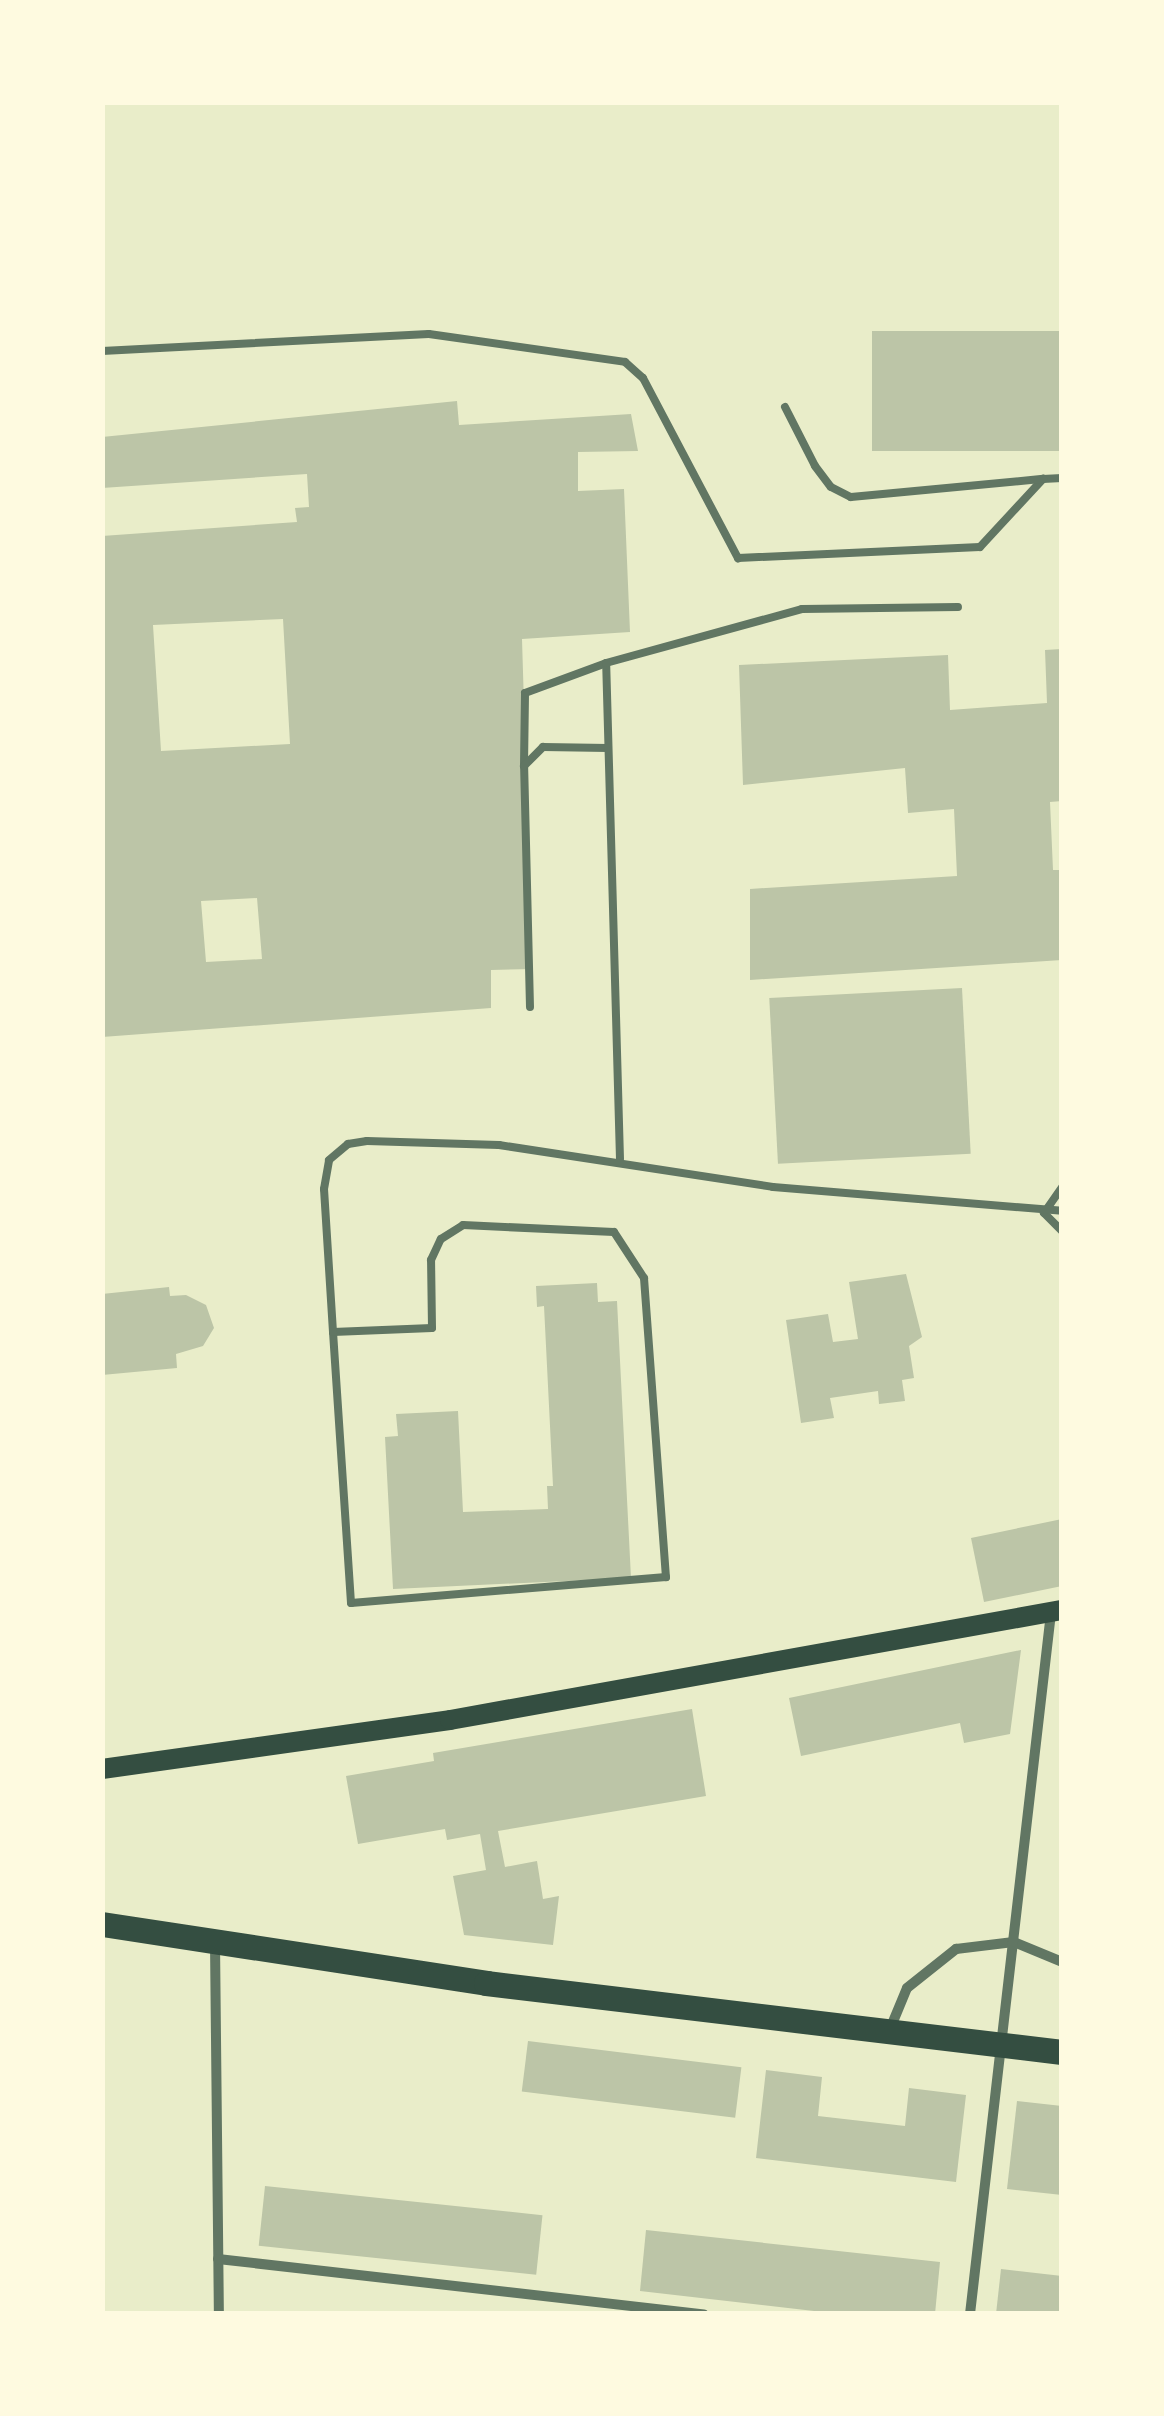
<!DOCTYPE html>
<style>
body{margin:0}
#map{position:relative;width:1164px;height:2416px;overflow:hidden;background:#e9edc9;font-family:Roboto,sans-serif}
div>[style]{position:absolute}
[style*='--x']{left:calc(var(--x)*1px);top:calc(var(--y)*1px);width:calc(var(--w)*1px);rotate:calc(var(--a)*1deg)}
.building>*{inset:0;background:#bcc5a7;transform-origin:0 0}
.service>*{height:8px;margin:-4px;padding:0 4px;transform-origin:4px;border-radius:4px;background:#617663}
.minor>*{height:10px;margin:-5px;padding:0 5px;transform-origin:5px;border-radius:5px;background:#617663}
.secondary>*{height:20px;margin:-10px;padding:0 10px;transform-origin:10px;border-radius:10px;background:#344e41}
.primary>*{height:25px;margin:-12.5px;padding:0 12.5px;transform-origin:12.5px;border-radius:12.5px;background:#344e41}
span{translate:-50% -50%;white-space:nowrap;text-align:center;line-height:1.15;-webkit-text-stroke:8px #fefae0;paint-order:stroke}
.frame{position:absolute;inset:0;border:105px solid #fefae0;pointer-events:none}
</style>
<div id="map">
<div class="building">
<div style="left:1062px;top:331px;width:120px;height:190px;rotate:90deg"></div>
<div style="clip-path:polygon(evenodd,457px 401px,459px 425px,631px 414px,638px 451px,578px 452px,578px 491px,624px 489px,630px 632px,522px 639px,532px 969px,491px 970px,491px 1008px,102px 1037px,102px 536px,297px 522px,295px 508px,309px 507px,307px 474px,102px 488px,102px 437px,457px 401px,283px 619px,290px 744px,161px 751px,153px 625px,283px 619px,457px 401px,257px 898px,262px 959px,206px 962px,201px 901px,257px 898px)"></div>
<div style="clip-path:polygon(1062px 649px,1062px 801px,1050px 802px,1053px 870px,1062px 870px,1062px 960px,750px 980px,750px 889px,957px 876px,954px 809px,908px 813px,905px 768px,743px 785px,739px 665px,948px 655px,950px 710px,1047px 703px,1045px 650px)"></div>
<div style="left:962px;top:988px;width:166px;height:193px;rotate:87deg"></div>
<div style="clip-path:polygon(906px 1274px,922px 1337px,909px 1346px,914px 1378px,902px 1380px,905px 1401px,879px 1404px,878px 1391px,830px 1398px,834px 1418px,801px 1423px,786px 1320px,828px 1314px,833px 1342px,858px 1339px,849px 1282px)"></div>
<div style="clip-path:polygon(597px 1283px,598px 1302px,617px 1301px,631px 1578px,393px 1589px,385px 1437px,398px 1436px,396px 1414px,458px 1411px,463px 1512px,548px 1509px,547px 1486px,553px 1486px,544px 1306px,537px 1307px,536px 1286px)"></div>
<div style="clip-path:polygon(169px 1287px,170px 1296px,186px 1295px,206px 1305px,214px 1328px,203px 1346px,176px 1354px,177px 1368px,102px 1375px,102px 1294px)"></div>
<div style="clip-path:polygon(1062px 1519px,1062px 1586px,984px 1602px,971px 1538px)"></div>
<div style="clip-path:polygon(1021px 1650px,1010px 1734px,964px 1743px,960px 1723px,801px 1756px,789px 1698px)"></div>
<div style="clip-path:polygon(692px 1709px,706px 1796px,498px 1831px,505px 1867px,537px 1861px,543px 1899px,559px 1896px,553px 1945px,464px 1935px,453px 1876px,486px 1870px,480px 1834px,447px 1840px,445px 1829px,358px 1844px,346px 1776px,434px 1761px,433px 1753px)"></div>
<div style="left:528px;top:2041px;width:215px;height:51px;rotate:7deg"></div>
<div style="clip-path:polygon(766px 2070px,822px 2077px,818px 2116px,905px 2126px,909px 2088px,966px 2095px,956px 2182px,756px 2158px)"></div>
<div style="clip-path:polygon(1017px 2101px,1062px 2106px,1062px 2195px,1007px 2189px)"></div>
<div style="left:265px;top:2186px;width:279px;height:60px;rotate:6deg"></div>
<div style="clip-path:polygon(646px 2230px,940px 2262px,935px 2314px,840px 2314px,640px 2291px)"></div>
<div style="clip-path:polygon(1001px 2269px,1062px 2276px,1062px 2314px,996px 2314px)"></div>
</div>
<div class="service">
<div style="--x:102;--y:351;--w:327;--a:-3"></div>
<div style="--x:429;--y:334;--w:198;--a:8.1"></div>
<div style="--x:625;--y:362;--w:24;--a:42"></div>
<div style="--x:643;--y:378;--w:204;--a:62.2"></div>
<div style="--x:738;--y:558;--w:242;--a:-2.6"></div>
<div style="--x:980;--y:547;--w:93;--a:-47.2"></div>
<div style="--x:1043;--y:479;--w:19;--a:-3"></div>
<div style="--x:785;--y:407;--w:66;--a:63"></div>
<div style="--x:815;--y:466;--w:26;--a:53"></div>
<div style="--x:831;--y:487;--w:22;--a:27"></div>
<div style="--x:851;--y:497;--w:193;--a:-5.4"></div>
<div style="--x:524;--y:766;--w:73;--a:-89.2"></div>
<div style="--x:525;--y:693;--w:86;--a:-20.3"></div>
<div style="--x:530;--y:1007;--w:241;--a:-91.4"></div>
<div style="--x:524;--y:766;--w:27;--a:-45"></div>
<div style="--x:543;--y:747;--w:65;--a:0.9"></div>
<div style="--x:620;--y:1159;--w:496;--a:-91.6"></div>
<div style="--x:606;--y:663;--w:203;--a:-15.4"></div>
<div style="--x:802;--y:609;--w:156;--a:-0.7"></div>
<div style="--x:1044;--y:1213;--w:32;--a:-55"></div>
<div style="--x:1044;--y:1213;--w:25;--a:45"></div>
<div style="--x:333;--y:1332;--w:99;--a:-2.3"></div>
<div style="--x:432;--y:1328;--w:68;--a:-90.8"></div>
<div style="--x:431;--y:1260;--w:23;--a:-65"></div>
<div style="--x:441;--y:1239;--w:26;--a:-32"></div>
<div style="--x:463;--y:1225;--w:151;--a:2.7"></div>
<div style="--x:614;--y:1232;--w:55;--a:56.9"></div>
<div style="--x:644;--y:1278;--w:300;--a:85.8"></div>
<div style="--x:666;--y:1577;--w:316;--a:175.3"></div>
<div style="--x:351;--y:1603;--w:272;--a:-93.8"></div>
<div style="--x:333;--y:1332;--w:143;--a:-93.6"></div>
<div style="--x:324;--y:1189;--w:29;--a:-80"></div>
<div style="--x:329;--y:1160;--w:25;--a:-40"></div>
<div style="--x:348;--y:1144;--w:19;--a:-9"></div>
<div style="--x:367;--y:1141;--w:132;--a:1.7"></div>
<div style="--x:499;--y:1145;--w:277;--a:8.7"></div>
<div style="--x:773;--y:1187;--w:290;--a:4.7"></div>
</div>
<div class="minor">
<div style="--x:215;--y:1943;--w:371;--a:89.4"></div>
<div style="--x:890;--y:2029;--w:44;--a:-67.5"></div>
<div style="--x:907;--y:1988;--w:63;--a:-38.5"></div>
<div style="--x:956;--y:1949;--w:58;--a:-6.9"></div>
<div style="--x:1014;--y:1942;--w:52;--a:22.6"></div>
<div style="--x:218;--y:2259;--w:489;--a:6.5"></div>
<div style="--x:970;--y:2314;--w:706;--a:-83.41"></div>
</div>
<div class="secondary">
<div style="--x:102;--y:1769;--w:351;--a:-8"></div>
<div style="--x:450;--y:1720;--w:622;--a:-10.19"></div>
</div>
<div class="primary">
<div style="--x:102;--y:1924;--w:389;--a:8.7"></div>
<div style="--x:486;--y:1983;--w:580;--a:6.83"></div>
</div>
<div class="frame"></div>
</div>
